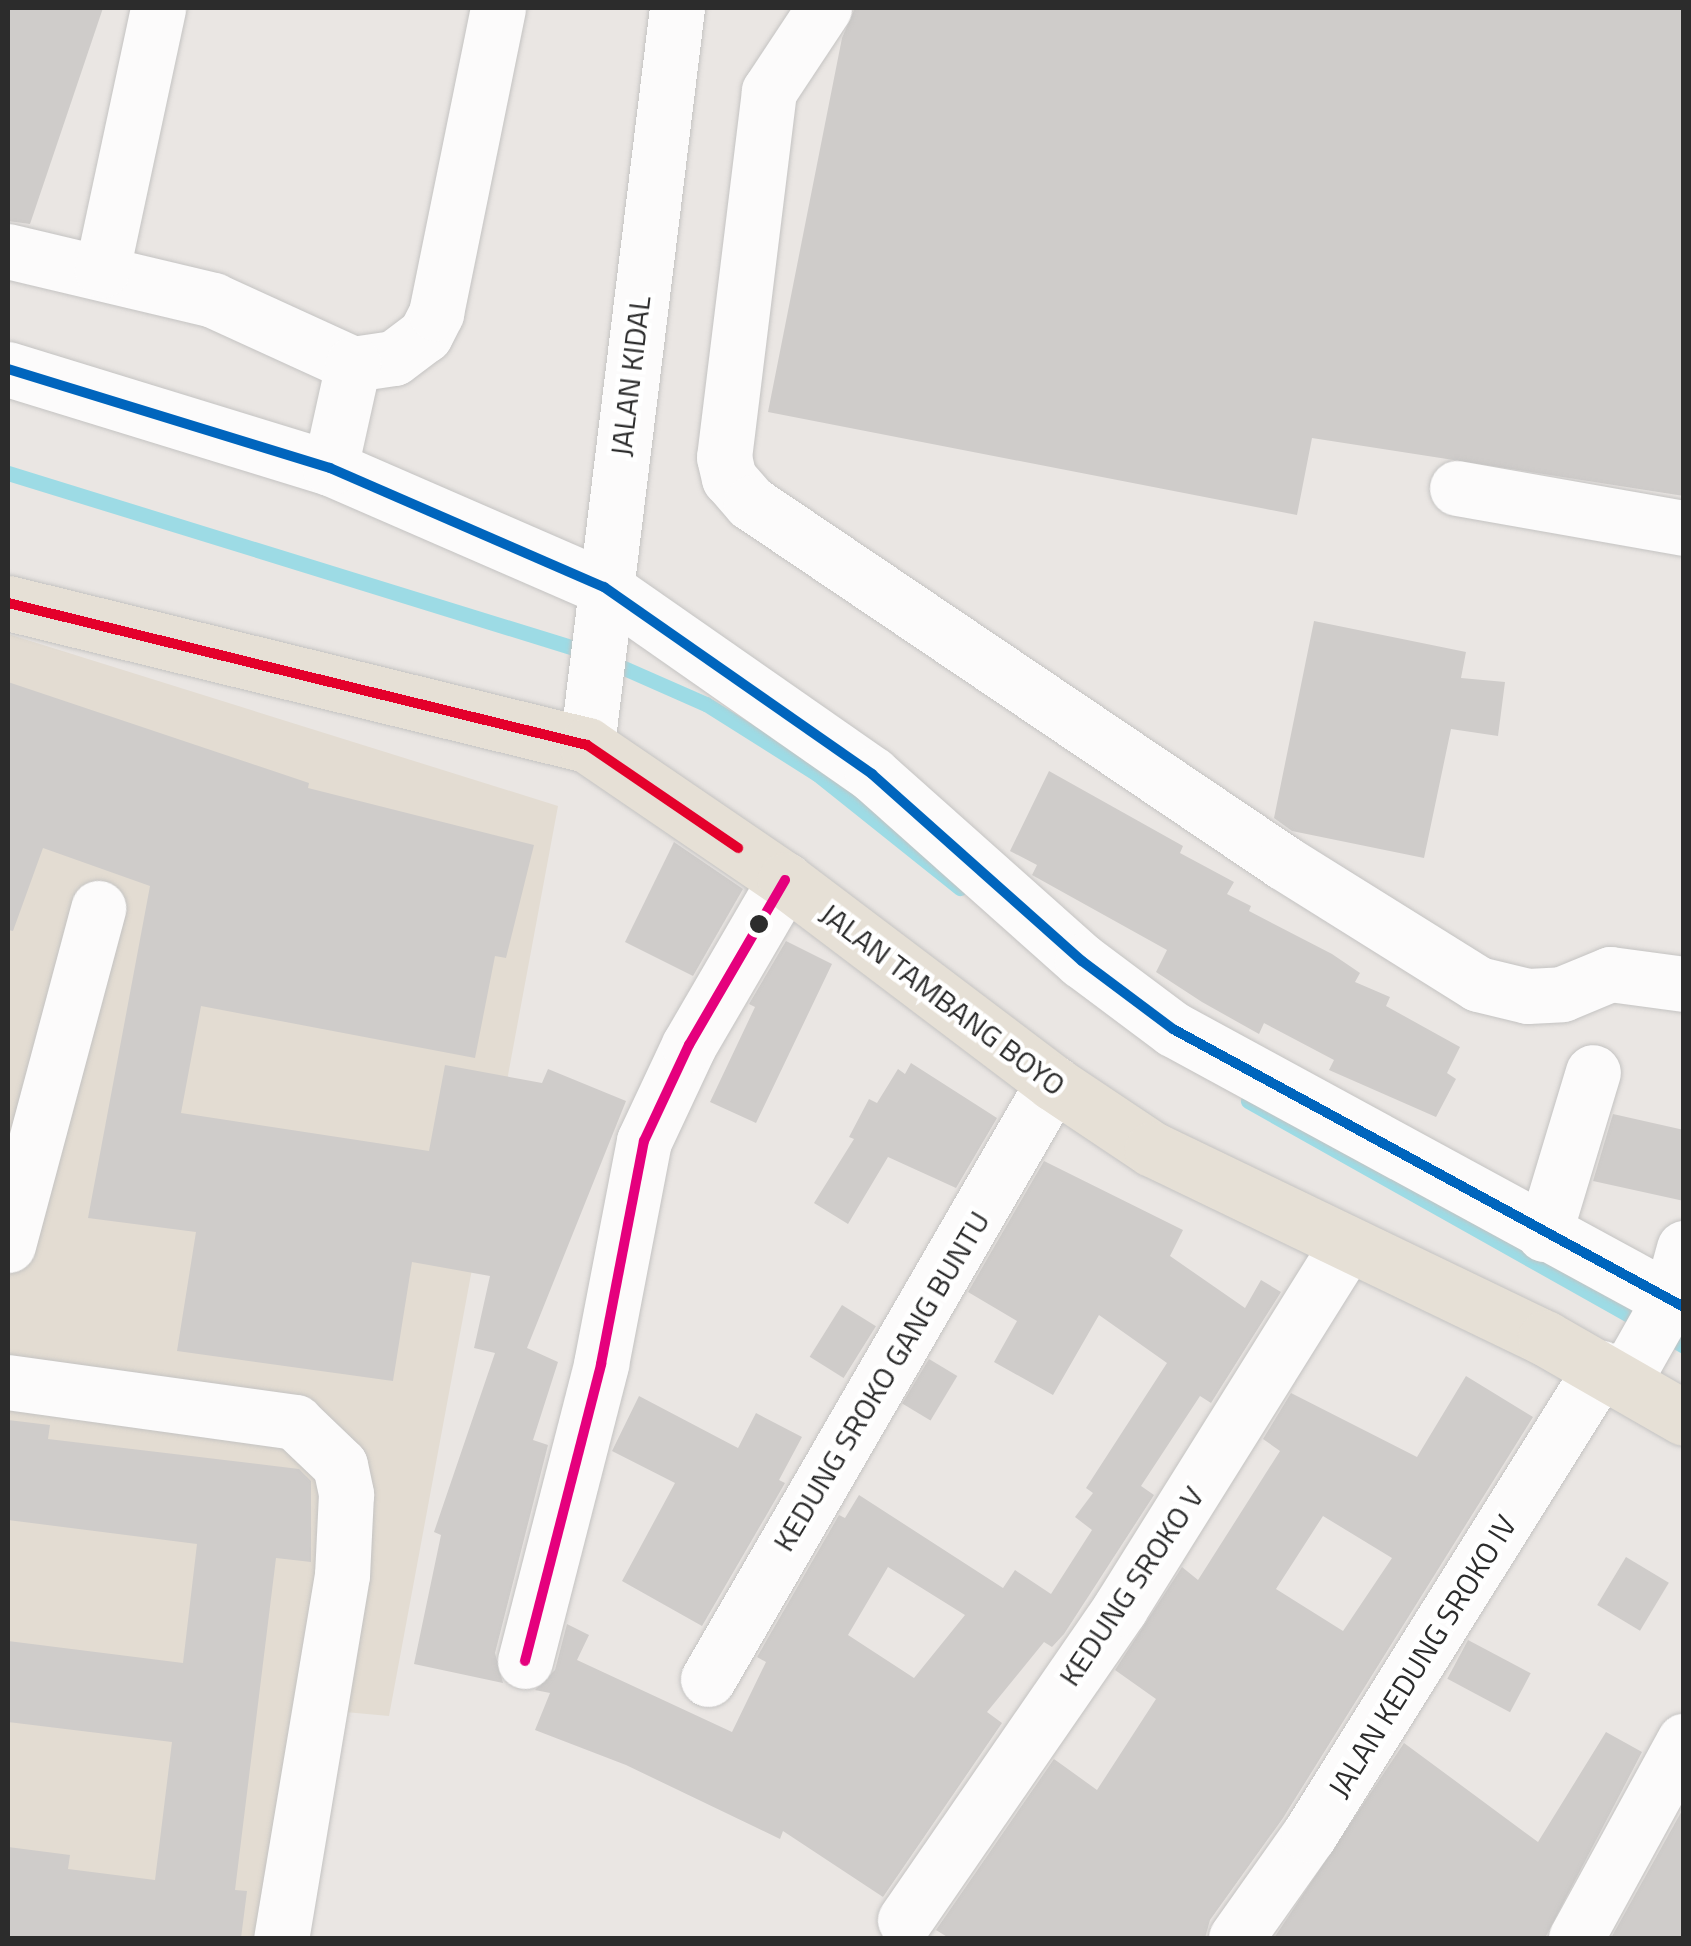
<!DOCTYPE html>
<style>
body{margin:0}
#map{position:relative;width:1691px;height:1946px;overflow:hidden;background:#eae6e3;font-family:"Titillium Web",sans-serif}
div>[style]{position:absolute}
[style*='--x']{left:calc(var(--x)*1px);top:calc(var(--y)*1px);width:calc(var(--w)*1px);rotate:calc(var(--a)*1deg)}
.education>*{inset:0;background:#e3dcd2}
.stream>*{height:15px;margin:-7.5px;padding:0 7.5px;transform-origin:7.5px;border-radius:7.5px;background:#9ddbe5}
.building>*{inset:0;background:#cfccca;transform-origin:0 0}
.roads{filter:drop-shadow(0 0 2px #c4c3c2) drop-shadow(0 0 2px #c4c3c2)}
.minor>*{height:55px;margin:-27.5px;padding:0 27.5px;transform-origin:27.5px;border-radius:27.5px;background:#fcfbfb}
.major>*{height:55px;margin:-27.5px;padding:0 27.5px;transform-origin:27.5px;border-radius:27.5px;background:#e6e0d6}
.bus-1>*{height:10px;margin:-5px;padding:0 5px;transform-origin:5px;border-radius:5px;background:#0065bd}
.bus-2>*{height:10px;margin:-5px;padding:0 5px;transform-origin:5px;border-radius:5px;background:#e4002b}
.bus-3>*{height:10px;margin:-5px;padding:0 5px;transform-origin:5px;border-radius:5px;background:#e5007d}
.dots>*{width:28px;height:28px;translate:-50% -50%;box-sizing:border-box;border:5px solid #fff;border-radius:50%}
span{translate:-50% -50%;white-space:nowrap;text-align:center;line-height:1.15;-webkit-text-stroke:9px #fff;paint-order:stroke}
.street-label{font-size:30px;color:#2c2c2c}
.frame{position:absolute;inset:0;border:10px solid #2c2c2c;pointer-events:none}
</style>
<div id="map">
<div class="education">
<div style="clip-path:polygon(8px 634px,558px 806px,389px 1716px,334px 1711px,305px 1938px,8px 1938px)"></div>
</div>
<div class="stream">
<div style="--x:8;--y:473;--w:606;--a:17.18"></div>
<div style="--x:608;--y:661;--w:107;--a:23.7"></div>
<div style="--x:706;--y:704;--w:131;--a:32.2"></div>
<div style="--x:817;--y:774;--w:183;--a:38.6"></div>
<div style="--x:1248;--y:1101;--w:500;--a:29.33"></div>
</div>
<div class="building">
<div style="clip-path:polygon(8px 8px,103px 8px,30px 224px,8px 221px)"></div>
<div style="clip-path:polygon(855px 8px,1684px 8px,1684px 496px,1312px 438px,1297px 515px,768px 412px,842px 38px)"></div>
<div style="clip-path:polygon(1314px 621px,1466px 652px,1461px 678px,1505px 682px,1498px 736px,1451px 729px,1424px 858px,1292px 831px,1274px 818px)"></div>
<div style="clip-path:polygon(8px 682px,309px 783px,308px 788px,534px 845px,506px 958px,495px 956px,475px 1058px,201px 1006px,181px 1113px,429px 1151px,445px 1065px,542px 1083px,548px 1069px,626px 1101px,527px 1348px,558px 1362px,533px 1440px,548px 1445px,495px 1653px,503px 1683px,414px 1664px,441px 1535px,434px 1532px,495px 1353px,474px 1348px,490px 1276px,412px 1262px,393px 1381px,177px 1351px,196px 1232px,88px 1218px,150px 886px,43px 848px,13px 931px,8px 930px)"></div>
<div style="clip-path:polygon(1049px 771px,1183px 846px,1180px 853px,1234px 882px,1227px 894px,1251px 906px,1249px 911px,1332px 954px,1360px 973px,1355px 982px,1390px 997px,1386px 1006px,1460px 1047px,1447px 1073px,1456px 1079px,1436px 1117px,1329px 1070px,1334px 1060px,1264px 1023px,1259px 1034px,1202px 1002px,1156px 972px,1167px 950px,1032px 875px,1037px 865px,1010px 851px)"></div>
<div style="clip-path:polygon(674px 842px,743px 889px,693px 976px,625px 942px)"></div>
<div style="clip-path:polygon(786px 941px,832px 964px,756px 1123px,710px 1102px,755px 1007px,749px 1004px)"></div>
<div style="clip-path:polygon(911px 1063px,997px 1118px,956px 1188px,888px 1157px,848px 1224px,814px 1203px,854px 1139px,849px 1137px,869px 1099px,877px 1103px,898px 1069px,905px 1074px)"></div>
<div style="clip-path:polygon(1613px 1114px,1684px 1130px,1684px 1201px,1593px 1181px)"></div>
<div style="clip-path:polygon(evenodd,1044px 1161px,1183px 1230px,1170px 1256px,1245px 1308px,1261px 1280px,1281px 1292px,1211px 1403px,1200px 1396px,1141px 1486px,1154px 1495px,1064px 1634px,1052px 1647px,1044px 1642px,987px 1712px,1002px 1723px,883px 1897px,783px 1831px,780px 1839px,626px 1765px,535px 1730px,550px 1693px,535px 1690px,555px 1670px,567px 1624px,589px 1635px,577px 1660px,732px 1732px,766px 1662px,757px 1657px,839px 1515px,845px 1518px,859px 1495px,1003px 1588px,1015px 1570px,1051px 1594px,1092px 1530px,1075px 1517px,1093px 1493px,1086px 1488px,1167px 1363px,1099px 1315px,1053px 1395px,994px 1362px,1017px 1321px,968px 1292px,1044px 1161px,888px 1567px,965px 1615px,914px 1678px,848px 1635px,888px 1567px)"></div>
<div style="left:842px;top:1305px;width:40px;height:61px;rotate:32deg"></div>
<div style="left:929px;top:1359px;width:33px;height:52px;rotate:31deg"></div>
<div style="clip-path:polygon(evenodd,1466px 1376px,1533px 1417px,1283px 1818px,1210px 1920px,1205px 1938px,949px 1938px,936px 1930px,1054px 1759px,1097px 1790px,1156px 1699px,1115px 1670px,1182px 1567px,1198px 1580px,1280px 1451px,1263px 1439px,1291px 1393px,1417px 1457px,1466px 1376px,1323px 1516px,1392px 1558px,1343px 1631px,1276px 1589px,1323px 1516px)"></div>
<div style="clip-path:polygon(639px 1396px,738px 1448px,756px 1413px,802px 1437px,779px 1480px,785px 1483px,702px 1626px,622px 1581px,675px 1483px,612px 1451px)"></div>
<div style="clip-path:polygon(8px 1420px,50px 1425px,48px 1439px,299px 1469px,311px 1481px,311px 1562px,276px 1558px,235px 1890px,247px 1891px,241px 1938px,8px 1938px,8px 1847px,70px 1855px,68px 1869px,155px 1880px,172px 1742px,8px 1722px,8px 1641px,183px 1663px,197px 1544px,8px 1520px)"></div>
<div style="left:1626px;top:1557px;width:50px;height:56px;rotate:31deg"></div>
<div style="left:1468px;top:1640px;width:71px;height:44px;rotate:28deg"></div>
<div style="clip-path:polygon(1606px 1732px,1642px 1752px,1545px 1938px,1274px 1938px,1404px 1743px,1538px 1842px)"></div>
<div style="clip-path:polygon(1684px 1807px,1684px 1938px,1611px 1938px)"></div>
</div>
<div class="roads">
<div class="minor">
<div style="--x:824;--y:8;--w:100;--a:123.5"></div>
<div style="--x:769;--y:91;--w:369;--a:97"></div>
<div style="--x:724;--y:457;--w:22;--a:77"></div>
<div style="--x:729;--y:478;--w:33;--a:49"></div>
<div style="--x:751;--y:503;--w:642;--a:34.01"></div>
<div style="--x:1283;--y:862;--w:230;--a:32"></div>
<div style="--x:1478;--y:984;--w:51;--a:13.5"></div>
<div style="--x:1528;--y:996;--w:34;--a:-3"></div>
<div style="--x:1562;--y:994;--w:52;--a:-22.6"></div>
<div style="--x:1610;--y:974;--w:75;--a:7.7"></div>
<div style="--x:8;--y:251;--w:211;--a:13.4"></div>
<div style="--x:213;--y:300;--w:154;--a:24.6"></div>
<div style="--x:353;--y:364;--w:41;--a:-8.3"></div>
<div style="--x:394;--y:358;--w:39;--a:-37"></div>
<div style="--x:425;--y:335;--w:25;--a:-63"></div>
<div style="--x:436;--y:313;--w:311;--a:-78.5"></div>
<div style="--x:102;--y:270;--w:268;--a:-77.9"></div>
<div style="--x:8;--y:369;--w:337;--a:17.1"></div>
<div style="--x:330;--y:468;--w:299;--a:23.5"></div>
<div style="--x:604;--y:587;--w:327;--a:34.9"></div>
<div style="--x:872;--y:774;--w:281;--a:41.7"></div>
<div style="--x:1082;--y:961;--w:114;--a:36.8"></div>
<div style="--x:1173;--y:1029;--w:582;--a:28.55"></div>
<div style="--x:330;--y:468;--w:107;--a:-77.5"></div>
<div style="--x:1457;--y:488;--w:230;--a:10"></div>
<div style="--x:587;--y:745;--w:742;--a:-83.04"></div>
<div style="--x:1544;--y:1234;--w:169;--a:-73.2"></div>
<div style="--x:8;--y:1245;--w:349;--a:-75"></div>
<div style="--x:8;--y:1382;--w:290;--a:7.9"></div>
<div style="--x:295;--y:1422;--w:62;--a:43.7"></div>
<div style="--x:340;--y:1465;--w:30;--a:78"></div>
<div style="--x:346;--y:1494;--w:81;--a:92.8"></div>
<div style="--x:342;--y:1575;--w:368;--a:99.5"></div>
<div style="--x:1623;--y:1382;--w:95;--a:-60.5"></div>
<div style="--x:1670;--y:1299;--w:53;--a:-74.6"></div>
<div style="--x:525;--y:1661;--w:307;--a:-75.6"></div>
<div style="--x:601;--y:1364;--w:227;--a:-79.1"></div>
<div style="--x:644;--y:1141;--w:106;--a:-64.9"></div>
<div style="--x:689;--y:1045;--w:191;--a:-59.8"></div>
<div style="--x:708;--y:1679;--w:689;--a:-59.94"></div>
<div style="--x:905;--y:1920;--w:379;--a:-55.4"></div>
<div style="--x:1120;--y:1608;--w:428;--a:-58"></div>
<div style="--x:1236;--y:1938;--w:126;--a:-54.7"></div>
<div style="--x:1309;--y:1835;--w:551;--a:-57.98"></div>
<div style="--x:1576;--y:1938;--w:225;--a:-61.3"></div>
</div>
<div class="major">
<div style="--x:8;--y:603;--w:596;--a:13.78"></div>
<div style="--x:587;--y:745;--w:240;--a:34.3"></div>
<div style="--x:785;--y:880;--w:336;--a:37.1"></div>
<div style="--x:1053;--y:1083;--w:119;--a:33.7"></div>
<div style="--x:1152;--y:1149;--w:436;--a:25.7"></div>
<div style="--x:1545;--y:1338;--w:160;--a:29.9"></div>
</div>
</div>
<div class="bus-1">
<div style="--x:8;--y:369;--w:337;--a:17.1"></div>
<div style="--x:330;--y:468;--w:299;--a:23.5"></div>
<div style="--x:604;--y:587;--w:327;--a:34.9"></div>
<div style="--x:872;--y:774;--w:281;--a:41.7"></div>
<div style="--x:1082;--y:961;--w:114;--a:36.8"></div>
<div style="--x:1173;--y:1029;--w:582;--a:28.55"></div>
</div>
<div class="bus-2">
<div style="--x:8;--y:603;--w:596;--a:13.78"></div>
<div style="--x:587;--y:745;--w:183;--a:34.3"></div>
</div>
<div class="bus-3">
<div style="--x:525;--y:1661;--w:307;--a:-75.6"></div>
<div style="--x:601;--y:1364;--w:227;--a:-79.1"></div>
<div style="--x:644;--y:1141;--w:106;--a:-64.9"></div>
<div style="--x:689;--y:1045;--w:191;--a:-59.8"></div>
</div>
<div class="dots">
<div style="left:759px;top:924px;background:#2c2c2c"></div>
</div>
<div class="street-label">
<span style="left:630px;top:376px;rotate:-83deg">JALAN KIDAL</span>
<span style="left:943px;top:999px;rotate:37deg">JALAN TAMBANG BOYO</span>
<span style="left:881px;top:1381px;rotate:-59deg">KEDUNG SROKO GANG BUNTU</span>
<span style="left:1131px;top:1586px;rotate:-56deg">KEDUNG SROKO V</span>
<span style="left:1422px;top:1656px;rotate:-58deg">JALAN KEDUNG SROKO IV</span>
</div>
<div class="frame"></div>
</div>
